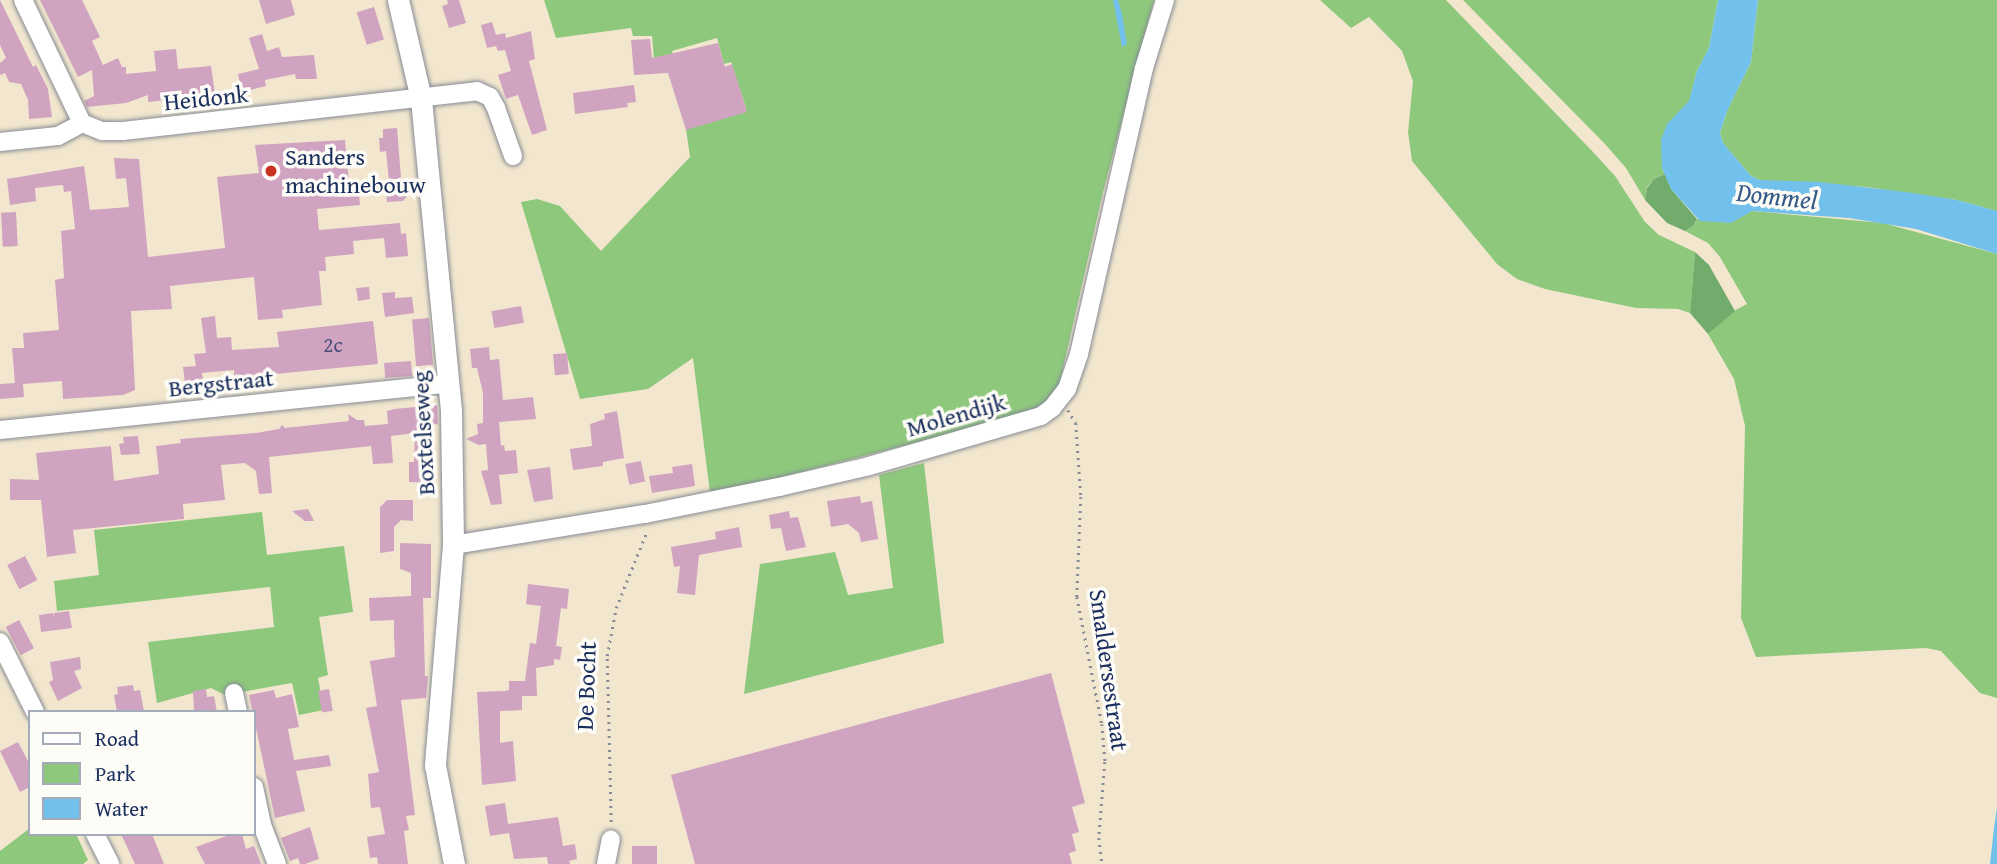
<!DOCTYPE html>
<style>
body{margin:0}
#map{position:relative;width:1997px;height:864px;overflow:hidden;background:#f2e7ce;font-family:"Gentium Book Plus",serif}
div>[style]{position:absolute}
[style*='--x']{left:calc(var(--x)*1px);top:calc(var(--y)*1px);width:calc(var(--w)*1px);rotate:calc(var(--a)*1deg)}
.green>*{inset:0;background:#8ec87d}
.forest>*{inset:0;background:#72ac6c}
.water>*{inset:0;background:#71c1ec}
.building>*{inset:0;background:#d0a3c1;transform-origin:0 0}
.path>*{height:2.5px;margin-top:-1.25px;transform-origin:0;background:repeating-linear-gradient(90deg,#868b96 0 2px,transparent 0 7px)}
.roads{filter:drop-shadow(0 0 2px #868b96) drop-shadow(0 0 2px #868b96)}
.minor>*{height:18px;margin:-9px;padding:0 9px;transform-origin:9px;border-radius:9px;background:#fff}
.tertiary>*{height:21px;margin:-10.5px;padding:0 10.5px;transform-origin:10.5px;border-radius:10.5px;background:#fff}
.dots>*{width:19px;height:19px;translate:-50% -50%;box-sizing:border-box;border:4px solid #fdfcf7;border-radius:50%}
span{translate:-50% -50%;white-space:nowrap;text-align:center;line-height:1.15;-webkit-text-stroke:7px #fdfcf7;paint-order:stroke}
.number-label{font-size:21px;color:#484c77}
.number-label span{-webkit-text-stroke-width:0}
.street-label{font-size:24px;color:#1b2f5e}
.poi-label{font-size:24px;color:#1b2f5e}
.left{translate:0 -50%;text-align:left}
.water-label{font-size:26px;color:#355b89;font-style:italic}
.legend{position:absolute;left:28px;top:710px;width:228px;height:126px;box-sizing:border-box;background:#fdfcf7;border:2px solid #a3aaba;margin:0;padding:9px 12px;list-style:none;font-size:21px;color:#1b2f5e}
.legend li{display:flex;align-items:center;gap:14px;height:35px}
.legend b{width:35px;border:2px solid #a3aaba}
</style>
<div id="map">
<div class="green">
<div style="clip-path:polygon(544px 0,1154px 0,1103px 192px,1059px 386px,1052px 399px,1035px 412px,782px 477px,710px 493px,693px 358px,648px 389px,580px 399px,521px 202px,537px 199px,560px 206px,601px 251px,690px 157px,686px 129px,746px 108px,731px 62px,724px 64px,717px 38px,672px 51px,674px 58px,654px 59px,652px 36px,633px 36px,631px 28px,556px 38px)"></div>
<div style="clip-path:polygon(1320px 0,1446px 0,1594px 153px,1615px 176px,1645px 222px,1659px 235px,1695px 252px,1690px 313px,1678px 309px,1636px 308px,1545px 289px,1517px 279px,1497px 264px,1412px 161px,1408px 132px,1413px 81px,1402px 51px,1369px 17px,1351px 28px)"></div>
<div style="clip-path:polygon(1463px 0,1718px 0,1709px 48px,1697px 71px,1689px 102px,1682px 110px,1662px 168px,1665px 174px,1654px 179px,1647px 187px,1645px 200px,1626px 168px,1605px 144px)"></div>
<div style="clip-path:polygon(1758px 0,1997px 0,1997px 211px,1957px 200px,1866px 187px,1760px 180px,1751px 176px,1723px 143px,1720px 133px,1727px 111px,1751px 62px)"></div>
<div style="clip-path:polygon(1752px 211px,1883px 223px,1997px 254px,1997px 698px,1980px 693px,1941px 651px,1926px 648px,1756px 657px,1741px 618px,1745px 426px,1734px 379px,1708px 334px,1730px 313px,1747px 304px,1720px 257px,1708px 243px,1685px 231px,1693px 226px,1697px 219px,1730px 223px)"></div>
<div style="clip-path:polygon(924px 463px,944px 643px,744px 694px,760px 564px,835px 552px,848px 595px,893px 588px,879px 475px)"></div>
<div style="clip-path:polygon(262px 512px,267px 555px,344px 546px,353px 612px,319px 617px,328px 675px,318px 678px,324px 710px,299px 715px,292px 683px,225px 695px,211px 688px,157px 703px,148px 642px,274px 627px,270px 587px,57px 611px,54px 581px,99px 575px,94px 530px)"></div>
<div style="clip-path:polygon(30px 828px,30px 834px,76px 834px,88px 860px,83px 864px,0 864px,0 851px)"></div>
</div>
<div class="forest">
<div style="clip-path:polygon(1665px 174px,1671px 189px,1697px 219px,1693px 226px,1685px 231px,1667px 223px,1645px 200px,1647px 188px,1654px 179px)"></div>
<div style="clip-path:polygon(1695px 252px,1709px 265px,1735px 311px,1708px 334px,1690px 313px)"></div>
</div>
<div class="water">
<div style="clip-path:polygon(1113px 0,1118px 0,1122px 14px,1127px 44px,1122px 47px)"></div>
<div style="clip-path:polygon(1718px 0,1758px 0,1751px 62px,1727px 111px,1720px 133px,1723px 143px,1751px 176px,1760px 180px,1819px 182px,1906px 192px,1957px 200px,1997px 211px,1997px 254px,1916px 229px,1849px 218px,1752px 211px,1731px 223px,1700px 221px,1671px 189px,1662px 168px,1661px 140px,1667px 124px,1689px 101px,1697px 71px,1709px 48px)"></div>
<div style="clip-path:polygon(1997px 808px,1997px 864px,1990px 864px,1994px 828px)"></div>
</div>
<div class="building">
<div style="clip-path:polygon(0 0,33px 67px,36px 65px,48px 89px,52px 117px,29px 119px,28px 100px,21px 84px,9px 82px,5px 73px,0 75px,0 63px,6px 58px,0 45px)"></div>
<div style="clip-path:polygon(40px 0,82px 0,100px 37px,92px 41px,103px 65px,118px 58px,122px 67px,126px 67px,126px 74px,156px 71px,154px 51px,176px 49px,178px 69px,211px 66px,215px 94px,148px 102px,148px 95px,126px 103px,87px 107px,84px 101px,94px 96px,92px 70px,78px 77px)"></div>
<div style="clip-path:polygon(259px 0,291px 0,295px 15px,266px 24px)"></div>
<div style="clip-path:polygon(447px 0,459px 0,466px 23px,449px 28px,442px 6px,448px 4px)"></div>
<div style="left:374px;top:7px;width:34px;height:18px;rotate:73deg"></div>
<div style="clip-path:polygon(492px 22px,496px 35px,505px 33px,506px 38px,531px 31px,535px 59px,529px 61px,547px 130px,532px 135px,518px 95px,506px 99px,498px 75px,511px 71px,505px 50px,498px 51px,496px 46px,487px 48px,481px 25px)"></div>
<div style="clip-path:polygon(262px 34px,267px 51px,279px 47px,282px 57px,314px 55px,317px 79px,296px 79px,295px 74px,265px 80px,266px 86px,242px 92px,238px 74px,259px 69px,249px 38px)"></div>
<div style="clip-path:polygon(650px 39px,652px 58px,718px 43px,725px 67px,732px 64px,747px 112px,686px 130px,668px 73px,634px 75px,631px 40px)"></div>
<div style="clip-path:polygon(634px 85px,636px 102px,627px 103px,628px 107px,575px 114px,573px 93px)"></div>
<div style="clip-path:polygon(397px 128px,402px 190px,410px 193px,403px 201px,387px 202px,385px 181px,389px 181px,386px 151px,380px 152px,379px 138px,383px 138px,383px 129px)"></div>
<div style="clip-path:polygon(345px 140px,349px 182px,358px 182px,360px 205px,317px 209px,319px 230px,400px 223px,401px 234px,406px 233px,408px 256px,386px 258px,384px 238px,353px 241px,354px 254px,325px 257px,326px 271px,319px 271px,322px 305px,282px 310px,283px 318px,258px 320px,254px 277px,170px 286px,172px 309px,131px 311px,135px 390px,123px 395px,63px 399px,62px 381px,23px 384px,24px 397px,0 399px,0 384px,15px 383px,12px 348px,24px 348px,23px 333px,59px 330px,55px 280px,64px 278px,61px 231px,75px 229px,71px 191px,64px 192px,63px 185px,35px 188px,36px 201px,10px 205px,7px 179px,84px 166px,90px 210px,129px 207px,126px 178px,116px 179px,114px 158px,139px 159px,148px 257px,225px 248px,217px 177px,259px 173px,255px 145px)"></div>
<div style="left:16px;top:212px;width:34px;height:15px;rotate:87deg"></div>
<div style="clip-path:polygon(369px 287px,370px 299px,358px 301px,356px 288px)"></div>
<div style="clip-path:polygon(395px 292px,395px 298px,412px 297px,414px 313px,385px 317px,382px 293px)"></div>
<div style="left:521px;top:306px;width:17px;height:30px;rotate:80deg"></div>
<div style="clip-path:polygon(215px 316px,217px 338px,231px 337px,232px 350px,279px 347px,277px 332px,373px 321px,378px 364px,234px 378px,234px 370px,202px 373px,203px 381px,185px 383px,183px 367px,196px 366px,194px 354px,206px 353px,201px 318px)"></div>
<div style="left:429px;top:318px;width:47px;height:17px;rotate:85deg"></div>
<div style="clip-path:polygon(489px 347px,490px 360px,499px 359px,503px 400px,533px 397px,536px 419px,499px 422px,501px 446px,504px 445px,505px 451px,516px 450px,518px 473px,499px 475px,502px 504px,491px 505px,481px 471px,488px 470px,486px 444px,479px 445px,466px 439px,478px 434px,477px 424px,483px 423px,483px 393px,477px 368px,472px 368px,470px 349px)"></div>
<div style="left:567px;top:353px;width:21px;height:14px;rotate:85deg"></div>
<div style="left:411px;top:361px;width:15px;height:27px;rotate:86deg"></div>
<div style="clip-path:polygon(437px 405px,438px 424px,428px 425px,427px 462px,433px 462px,433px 483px,409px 482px,409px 462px,414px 462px,415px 433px,391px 436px,393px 463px,373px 464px,371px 446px,269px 457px,272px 493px,259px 494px,256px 471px,245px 463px,221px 465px,225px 500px,183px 504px,184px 519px,73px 530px,76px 553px,47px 557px,41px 500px,10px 500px,10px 479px,39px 480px,36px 453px,111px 446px,114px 481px,159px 474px,156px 446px,181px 443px,180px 439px,256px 433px,279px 429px,282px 425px,285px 428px,349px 421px,348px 414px,357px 420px,364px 420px,365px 426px,388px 424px,387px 411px,394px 409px)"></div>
<div style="clip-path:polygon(617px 411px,624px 458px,603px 462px,603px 466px,573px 470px,570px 449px,592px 446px,590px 424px,605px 419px,604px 414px)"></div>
<div style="clip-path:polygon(138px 436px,140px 454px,121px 455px,119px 444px,124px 443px,123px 437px)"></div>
<div style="left:641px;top:461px;width:21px;height:16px;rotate:79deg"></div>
<div style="clip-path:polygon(692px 464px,695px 486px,652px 493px,649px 476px,673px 473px,672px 467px)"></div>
<div style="clip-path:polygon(550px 467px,553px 499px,534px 502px,527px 470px)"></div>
<div style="clip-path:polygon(860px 496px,861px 503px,872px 501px,878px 539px,861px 542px,859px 533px,848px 524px,831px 527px,827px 501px)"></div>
<div style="clip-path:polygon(387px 500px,413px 500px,413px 521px,401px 520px,394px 527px,394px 551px,380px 553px,380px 507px)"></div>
<div style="clip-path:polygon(308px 509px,314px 521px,305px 521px,292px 511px)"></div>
<div style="clip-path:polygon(789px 511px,790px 518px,798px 517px,806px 547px,786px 551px,781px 528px,771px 529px,769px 515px)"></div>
<div style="clip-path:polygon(739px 527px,742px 547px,699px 555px,695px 595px,677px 593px,680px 566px,674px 567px,671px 547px,716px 539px,715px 532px)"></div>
<div style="clip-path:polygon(400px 543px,431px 544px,431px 598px,423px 598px,425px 676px,428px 676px,426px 698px,401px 700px,415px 815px,406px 816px,409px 830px,404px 831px,408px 864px,378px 864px,377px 857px,370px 858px,367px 837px,385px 834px,380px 807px,371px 808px,368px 774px,379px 772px,366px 708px,377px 706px,370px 661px,395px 657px,394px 637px,394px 620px,370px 621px,369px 598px,411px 596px,411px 573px,400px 569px)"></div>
<div style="left:25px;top:556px;width:27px;height:20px;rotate:63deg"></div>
<div style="clip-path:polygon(528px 584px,569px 589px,567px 609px,561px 608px,556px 646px,562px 647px,560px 660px,554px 659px,554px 665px,536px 668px,537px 696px,522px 696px,522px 710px,500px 711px,500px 743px,513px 741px,516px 781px,482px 785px,477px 692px,505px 691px,509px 690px,509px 681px,525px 681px,530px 643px,536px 644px,541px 606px,526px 604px)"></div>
<div style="clip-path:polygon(69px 611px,72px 628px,41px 632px,39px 615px,53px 613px,54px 617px,54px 613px)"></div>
<div style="left:19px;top:620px;width:32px;height:15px;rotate:62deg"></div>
<div style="clip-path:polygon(80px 657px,81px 669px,74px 671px,82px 688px,58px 701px,49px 682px,53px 680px,50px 662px)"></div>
<div style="clip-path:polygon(1051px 673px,1085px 803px,1072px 807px,1079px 832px,1072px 834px,1076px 851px,1069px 853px,1072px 864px,695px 864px,671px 775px)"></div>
<div style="clip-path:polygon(133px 685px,134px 691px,140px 690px,144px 712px,117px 712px,114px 695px,118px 694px,117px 687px)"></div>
<div style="clip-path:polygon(206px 689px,207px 697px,214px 696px,217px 712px,194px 710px,193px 691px)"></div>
<div style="left:329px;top:689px;width:22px;height:11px;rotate:80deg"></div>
<div style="clip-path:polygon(274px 690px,276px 698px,292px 694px,299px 727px,288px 729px,294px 760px,329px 755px,331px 766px,296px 771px,305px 811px,275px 818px,249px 695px)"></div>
<div style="clip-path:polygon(18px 742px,30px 765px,30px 787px,20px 792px,0 751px)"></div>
<div style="clip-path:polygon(505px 803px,508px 824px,558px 817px,563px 846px,575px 844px,577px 859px,569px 861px,570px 864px,548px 864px,547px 857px,514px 859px,509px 833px,490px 836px,485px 806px)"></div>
<div style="clip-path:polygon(310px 827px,319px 859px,305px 864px,300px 864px,298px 858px,290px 861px,281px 838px)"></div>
<div style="clip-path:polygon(121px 834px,152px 834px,164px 864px,135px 864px)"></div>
<div style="clip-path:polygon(232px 834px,242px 834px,246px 849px,254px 846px,261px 864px,205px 864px,196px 847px)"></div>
<div style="left:657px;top:846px;width:18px;height:25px;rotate:90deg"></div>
</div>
<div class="path">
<div style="--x:1068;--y:410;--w:15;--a:58"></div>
<div style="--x:1076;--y:423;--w:74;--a:86.1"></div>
<div style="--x:1081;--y:497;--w:100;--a:92.3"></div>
<div style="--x:1077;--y:597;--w:129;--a:78.9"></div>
<div style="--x:1102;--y:724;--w:38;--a:85"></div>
<div style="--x:1105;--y:762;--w:76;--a:94.5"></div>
<div style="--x:1099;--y:838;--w:26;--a:83"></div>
<div style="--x:611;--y:822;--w:166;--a:-91.4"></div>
<div style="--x:607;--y:656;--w:49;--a:-79.4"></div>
<div style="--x:616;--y:608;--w:83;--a:-68.1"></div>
</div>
<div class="roads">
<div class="minor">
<div style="--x:23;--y:0;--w:136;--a:64.4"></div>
<div style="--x:0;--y:142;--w:58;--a:-5.9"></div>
<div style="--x:58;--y:136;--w:27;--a:-28"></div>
<div style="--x:82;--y:123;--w:22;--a:22"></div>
<div style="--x:102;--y:131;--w:21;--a:0"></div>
<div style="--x:123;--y:131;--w:356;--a:-6.4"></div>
<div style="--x:477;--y:91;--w:14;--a:25"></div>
<div style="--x:490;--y:97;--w:13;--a:61"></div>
<div style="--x:496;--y:108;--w:51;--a:70.5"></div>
<div style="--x:0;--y:430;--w:449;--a:-5.9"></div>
<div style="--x:453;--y:545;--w:194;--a:-9.2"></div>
<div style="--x:645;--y:514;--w:137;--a:-11.4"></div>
<div style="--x:779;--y:487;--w:92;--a:-13.1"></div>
<div style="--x:869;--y:466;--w:179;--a:-16.2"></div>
<div style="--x:1041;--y:416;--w:14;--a:-36"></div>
<div style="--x:1052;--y:408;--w:24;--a:-52"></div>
<div style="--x:1067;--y:389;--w:37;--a:-71"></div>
<div style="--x:1079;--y:354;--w:293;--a:-77.2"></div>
<div style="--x:1144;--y:68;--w:71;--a:-72.8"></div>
<div style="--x:0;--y:642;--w:78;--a:63.4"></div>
<div style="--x:234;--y:693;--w:19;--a:78"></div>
<div style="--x:254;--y:787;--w:39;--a:78"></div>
<div style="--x:262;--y:825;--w:42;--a:69"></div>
<div style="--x:95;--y:834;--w:34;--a:63"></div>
<div style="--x:606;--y:864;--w:25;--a:-79"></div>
</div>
<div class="tertiary">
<div style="--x:398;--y:0;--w:102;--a:76.9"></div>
<div style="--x:421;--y:99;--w:315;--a:84.5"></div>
<div style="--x:451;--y:413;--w:132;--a:89.1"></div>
<div style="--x:453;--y:545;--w:221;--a:94.7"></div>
<div style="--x:435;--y:765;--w:101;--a:79.1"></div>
</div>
</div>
<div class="dots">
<div style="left:271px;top:171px;background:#c8321e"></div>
</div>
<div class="number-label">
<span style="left:333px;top:345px">2c</span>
</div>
<div class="street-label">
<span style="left:206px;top:98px;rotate:-6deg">Heidonk</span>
<span style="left:221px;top:383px;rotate:-6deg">Bergstraat</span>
<span style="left:956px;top:415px;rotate:-16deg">Molendijk</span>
<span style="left:423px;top:433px;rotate:-93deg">Boxtelseweg</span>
<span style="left:1109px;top:670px;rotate:82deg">Smaldersestraat</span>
<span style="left:586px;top:686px;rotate:-88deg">De Bocht</span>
</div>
<div class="poi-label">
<span class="left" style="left:285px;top:171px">Sanders<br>machinebouw</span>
</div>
<div class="water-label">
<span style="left:1777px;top:196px;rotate:6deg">Dommel</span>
</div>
<ul class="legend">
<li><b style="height:9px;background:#fff"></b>Road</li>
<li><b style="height:19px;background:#8ec87d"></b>Park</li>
<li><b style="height:19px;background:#71c1ec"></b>Water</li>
</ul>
</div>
